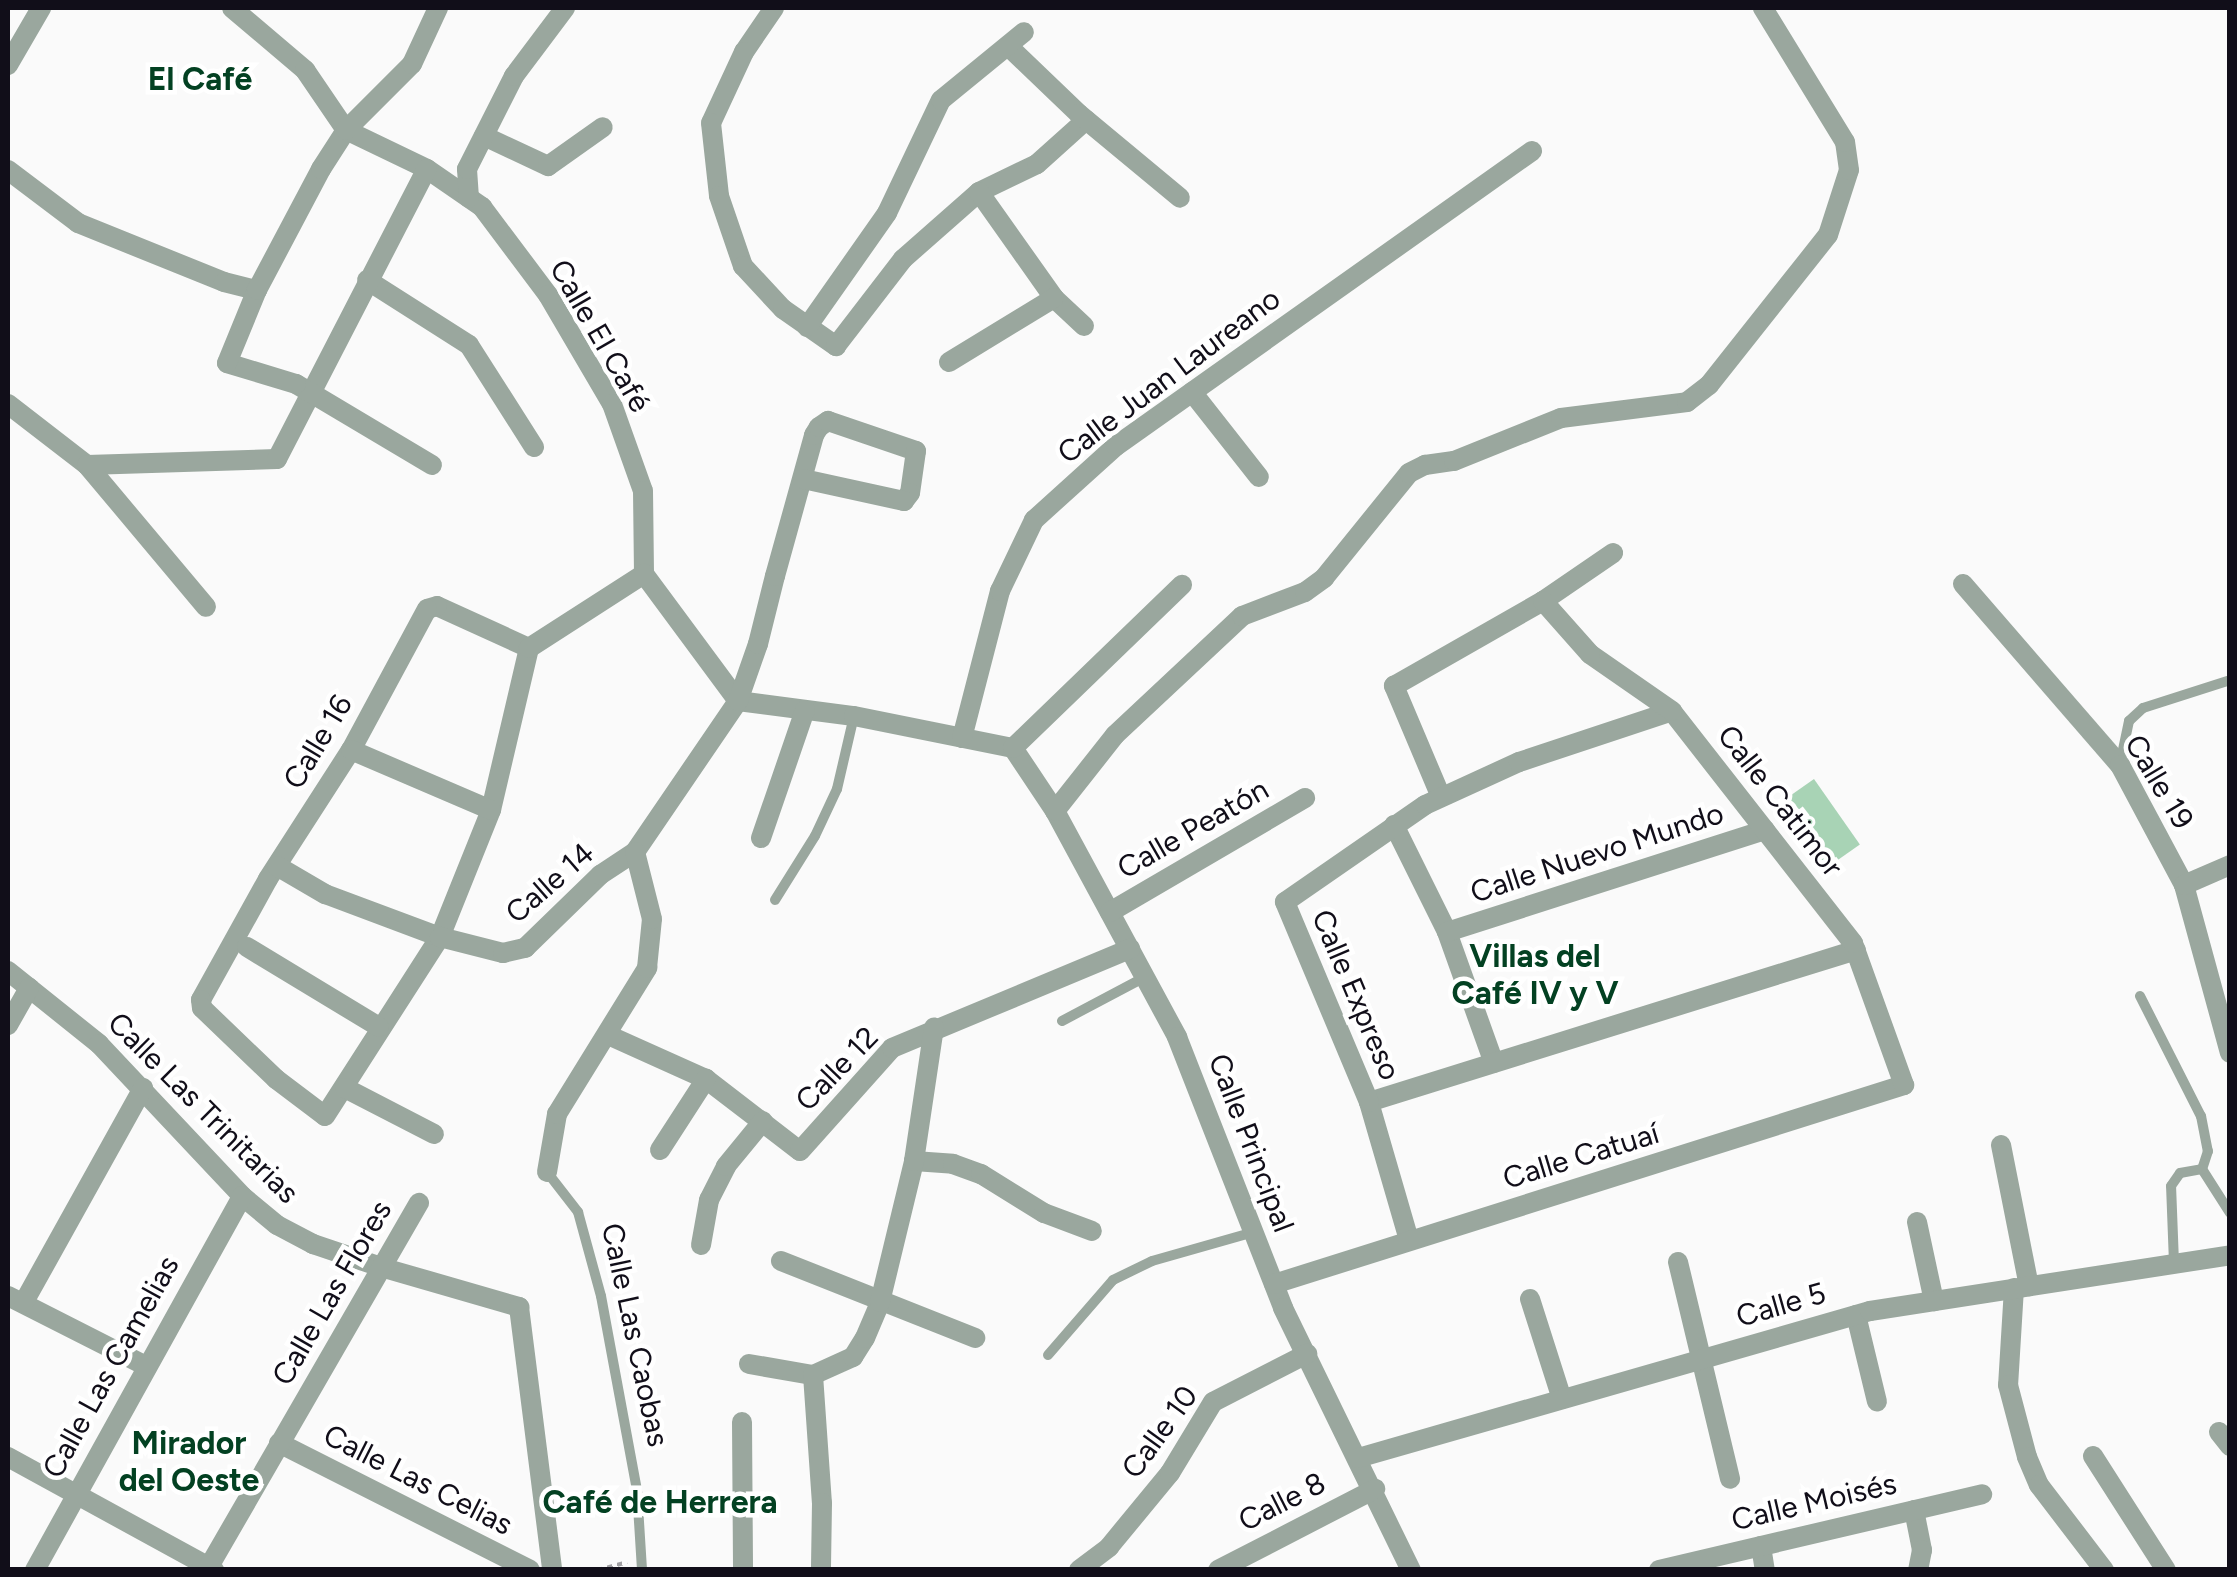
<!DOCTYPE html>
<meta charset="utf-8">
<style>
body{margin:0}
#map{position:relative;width:2237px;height:1577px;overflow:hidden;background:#fafafa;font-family:Figtree,sans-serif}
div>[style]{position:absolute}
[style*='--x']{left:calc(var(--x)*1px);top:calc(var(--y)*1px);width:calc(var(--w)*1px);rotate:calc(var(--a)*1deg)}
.green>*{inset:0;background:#a8d3b5;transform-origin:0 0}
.path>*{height:4px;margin-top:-2px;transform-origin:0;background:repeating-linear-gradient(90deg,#a09fa3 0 5px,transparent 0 10px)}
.lane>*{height:10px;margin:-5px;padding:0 5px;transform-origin:5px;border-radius:5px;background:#9aa79e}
.street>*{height:20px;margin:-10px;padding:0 10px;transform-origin:10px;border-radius:10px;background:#9aa79e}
span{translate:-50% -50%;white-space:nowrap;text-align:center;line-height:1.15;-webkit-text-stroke:9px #fff;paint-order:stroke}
.street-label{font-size:30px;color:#110e19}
.neighbourhood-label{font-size:32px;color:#034122;font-weight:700}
.frame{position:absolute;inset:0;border:10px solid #110e19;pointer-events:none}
</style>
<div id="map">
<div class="green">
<div style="left:1814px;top:779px;width:80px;height:47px;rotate:55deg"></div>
</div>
<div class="path">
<div style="--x:598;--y:1570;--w:30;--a:-15"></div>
</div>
<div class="lane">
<div style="--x:2120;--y:764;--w:44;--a:-78.2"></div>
<div style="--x:2129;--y:721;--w:19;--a:-43"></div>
<div style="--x:2143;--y:708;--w:91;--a:-17.8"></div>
<div style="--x:775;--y:900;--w:75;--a:-58"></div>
<div style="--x:815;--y:836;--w:52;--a:-64.9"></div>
<div style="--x:837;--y:789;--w:75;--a:-76.9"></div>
<div style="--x:2140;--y:996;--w:135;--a:63.1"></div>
<div style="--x:2201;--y:1116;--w:36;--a:79"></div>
<div style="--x:2208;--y:1151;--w:19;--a:108"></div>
<div style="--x:2202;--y:1169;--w:52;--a:57.5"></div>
<div style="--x:1062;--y:1021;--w:94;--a:-27.9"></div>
<div style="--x:547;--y:1172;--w:51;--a:52.2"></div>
<div style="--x:578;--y:1212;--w:87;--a:74.7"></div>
<div style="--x:601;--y:1296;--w:197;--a:79.5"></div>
<div style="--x:637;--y:1490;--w:80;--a:86.4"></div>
<div style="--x:2174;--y:1263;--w:77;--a:-92.2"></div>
<div style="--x:2171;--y:1186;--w:16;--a:-55"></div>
<div style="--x:2180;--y:1173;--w:22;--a:-10"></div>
<div style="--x:1048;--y:1355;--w:99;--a:-49.1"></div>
<div style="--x:1113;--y:1280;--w:43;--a:-26"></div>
<div style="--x:1152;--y:1261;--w:106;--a:-15.9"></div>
</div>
<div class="street">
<div style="--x:232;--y:8;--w:96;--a:40.3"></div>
<div style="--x:305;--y:70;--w:73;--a:55.7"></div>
<div style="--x:346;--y:130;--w:90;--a:25.7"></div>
<div style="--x:427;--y:169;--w:67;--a:34.6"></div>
<div style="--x:482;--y:207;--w:110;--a:53.1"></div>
<div style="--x:548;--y:295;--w:126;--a:59.6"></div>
<div style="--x:612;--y:404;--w:92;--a:70.4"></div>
<div style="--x:643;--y:491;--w:83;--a:89.3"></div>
<div style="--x:644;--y:574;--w:158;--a:53.5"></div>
<div style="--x:738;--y:701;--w:117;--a:7.4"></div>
<div style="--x:854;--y:716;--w:162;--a:11.4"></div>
<div style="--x:774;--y:8;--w:53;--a:124.3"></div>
<div style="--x:744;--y:52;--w:78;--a:114.9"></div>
<div style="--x:711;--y:123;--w:73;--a:83.7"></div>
<div style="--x:719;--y:196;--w:74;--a:71.1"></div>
<div style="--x:743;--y:266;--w:59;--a:47.1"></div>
<div style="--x:783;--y:309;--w:65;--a:34.9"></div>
<div style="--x:836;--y:346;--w:110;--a:-52.4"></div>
<div style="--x:903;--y:259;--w:101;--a:-41.4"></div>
<div style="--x:979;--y:192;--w:64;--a:-25.8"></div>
<div style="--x:1037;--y:164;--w:66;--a:-41.9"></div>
<div style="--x:1008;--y:46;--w:98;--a:43.8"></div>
<div style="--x:1079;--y:114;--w:131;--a:39.7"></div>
<div style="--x:8;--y:65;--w:66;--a:-59.9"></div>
<div style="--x:484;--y:136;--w:71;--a:25.1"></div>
<div style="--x:548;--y:166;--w:67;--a:-35.3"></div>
<div style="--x:8;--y:170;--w:88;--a:37.1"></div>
<div style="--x:78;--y:223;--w:157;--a:22"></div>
<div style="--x:224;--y:282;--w:34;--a:14"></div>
<div style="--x:979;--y:192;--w:130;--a:54.7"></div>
<div style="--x:1054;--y:298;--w:41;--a:43"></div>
<div style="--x:469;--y:198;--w:29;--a:-94"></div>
<div style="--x:467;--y:169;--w:104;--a:-63.2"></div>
<div style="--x:514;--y:76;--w:85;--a:-53.1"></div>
<div style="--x:367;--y:280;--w:121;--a:32.5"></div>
<div style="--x:469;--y:345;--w:121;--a:57.5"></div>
<div style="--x:807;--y:327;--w:139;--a:-54.9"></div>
<div style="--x:887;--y:213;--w:125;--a:-64.5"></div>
<div style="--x:941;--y:100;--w:107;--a:-39.3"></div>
<div style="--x:949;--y:362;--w:123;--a:-31.4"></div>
<div style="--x:1192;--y:392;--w:108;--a:51.8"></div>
<div style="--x:8;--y:404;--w:100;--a:37.7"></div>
<div style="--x:87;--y:465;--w:190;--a:-1.8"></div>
<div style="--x:277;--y:459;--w:326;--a:-62.7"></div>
<div style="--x:87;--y:465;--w:185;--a:50"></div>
<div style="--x:432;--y:465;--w:158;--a:-149.2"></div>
<div style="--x:296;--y:384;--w:72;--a:-163.1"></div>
<div style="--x:227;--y:363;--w:79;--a:-67.7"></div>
<div style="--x:257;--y:290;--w:137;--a:-62.1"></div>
<div style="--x:321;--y:169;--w:46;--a:-57.3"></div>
<div style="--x:346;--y:130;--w:93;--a:-45"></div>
<div style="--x:412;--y:64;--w:62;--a:-65.1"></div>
<div style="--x:1963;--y:584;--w:240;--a:49.1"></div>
<div style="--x:2120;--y:765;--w:136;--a:61.9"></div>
<div style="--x:2184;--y:885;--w:174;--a:74.7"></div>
<div style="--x:529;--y:648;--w:101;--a:-155.5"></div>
<div style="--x:437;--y:606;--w:10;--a:163"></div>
<div style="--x:427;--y:609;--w:160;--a:118.3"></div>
<div style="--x:351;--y:750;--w:153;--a:122.8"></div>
<div style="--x:268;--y:879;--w:138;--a:119"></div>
<div style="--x:201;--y:1000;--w:8;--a:83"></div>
<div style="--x:202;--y:1008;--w:103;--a:43.8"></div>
<div style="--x:276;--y:1079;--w:61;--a:37.1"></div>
<div style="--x:325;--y:1116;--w:213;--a:-57.3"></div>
<div style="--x:440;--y:937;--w:137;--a:-68.1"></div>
<div style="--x:491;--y:810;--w:166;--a:-76.8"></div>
<div style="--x:529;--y:648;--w:137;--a:-32.8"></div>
<div style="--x:962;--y:738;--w:152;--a:-75.5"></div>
<div style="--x:1000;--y:591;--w:79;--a:-64.4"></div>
<div style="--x:1034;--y:520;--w:110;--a:-42.1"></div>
<div style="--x:1116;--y:446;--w:510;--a:-35.34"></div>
<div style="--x:1013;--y:748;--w:76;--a:56.3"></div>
<div style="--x:1055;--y:811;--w:257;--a:61.6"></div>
<div style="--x:1177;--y:1037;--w:291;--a:68.6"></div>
<div style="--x:1283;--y:1308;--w:292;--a:64"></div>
<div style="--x:1013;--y:748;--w:235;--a:-44"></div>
<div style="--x:351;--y:750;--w:152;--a:23.2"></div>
<div style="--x:1441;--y:797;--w:121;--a:-112.9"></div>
<div style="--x:1394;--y:686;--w:172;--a:-29.7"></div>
<div style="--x:1543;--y:601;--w:85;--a:-34.4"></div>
<div style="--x:1055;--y:811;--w:97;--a:-51.7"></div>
<div style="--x:1115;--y:735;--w:174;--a:-43.1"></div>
<div style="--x:1242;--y:616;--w:67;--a:-20.9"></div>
<div style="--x:1305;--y:592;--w:24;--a:-36"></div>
<div style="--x:1324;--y:578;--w:135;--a:-51"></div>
<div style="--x:1409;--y:473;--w:18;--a:-27"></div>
<div style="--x:1425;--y:465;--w:29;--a:-8"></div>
<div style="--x:1454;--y:461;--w:115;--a:-21.9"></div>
<div style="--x:1561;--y:418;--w:127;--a:-7.2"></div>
<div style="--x:1687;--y:402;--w:28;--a:-38"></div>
<div style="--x:1709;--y:385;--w:191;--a:-51.6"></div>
<div style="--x:1828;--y:235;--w:68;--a:-72.1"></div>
<div style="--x:1849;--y:170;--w:28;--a:-98"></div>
<div style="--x:1845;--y:142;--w:157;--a:-121.5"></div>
<div style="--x:1394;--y:825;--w:119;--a:63.6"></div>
<div style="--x:1447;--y:932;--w:139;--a:70.3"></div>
<div style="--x:761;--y:838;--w:135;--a:-71"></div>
<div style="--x:277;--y:866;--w:56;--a:30.3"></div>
<div style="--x:325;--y:894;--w:123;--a:20.5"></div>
<div style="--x:440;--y:937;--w:65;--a:14.3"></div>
<div style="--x:503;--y:953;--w:23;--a:-13"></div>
<div style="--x:525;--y:948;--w:105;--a:-44.2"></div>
<div style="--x:600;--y:875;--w:42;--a:-33.3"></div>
<div style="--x:635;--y:852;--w:183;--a:-55.7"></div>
<div style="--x:738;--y:701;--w:60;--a:-70.7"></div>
<div style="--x:758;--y:644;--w:70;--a:-76"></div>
<div style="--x:775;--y:576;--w:146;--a:-74.5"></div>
<div style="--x:814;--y:435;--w:9;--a:-58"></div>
<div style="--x:819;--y:427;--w:11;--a:-34"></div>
<div style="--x:828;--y:421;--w:93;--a:18.8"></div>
<div style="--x:916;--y:451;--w:42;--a:98.1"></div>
<div style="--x:910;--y:493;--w:10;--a:127"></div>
<div style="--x:904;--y:501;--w:103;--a:-167.7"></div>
<div style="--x:2184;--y:885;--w:50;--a:-23.5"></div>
<div style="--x:1110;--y:912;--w:226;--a:-30.3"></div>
<div style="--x:1447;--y:932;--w:334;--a:-17.8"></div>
<div style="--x:247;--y:947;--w:154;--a:31.2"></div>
<div style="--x:8;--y:971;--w:117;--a:38.7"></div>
<div style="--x:99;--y:1044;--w:209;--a:46.7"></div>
<div style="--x:242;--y:1196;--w:45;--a:39.6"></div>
<div style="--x:277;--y:1225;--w:41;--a:27.8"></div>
<div style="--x:313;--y:1244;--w:75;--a:18.7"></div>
<div style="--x:384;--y:1268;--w:141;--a:16.1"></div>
<div style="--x:519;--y:1307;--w:265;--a:82.8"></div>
<div style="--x:8;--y:1025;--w:43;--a:-60.4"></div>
<div style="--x:608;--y:1035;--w:107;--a:24.2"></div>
<div style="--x:706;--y:1079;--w:118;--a:37.5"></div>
<div style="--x:800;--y:1151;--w:138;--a:-48.2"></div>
<div style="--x:892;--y:1048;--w:258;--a:-22.6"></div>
<div style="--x:345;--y:1088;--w:100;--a:27.3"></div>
<div style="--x:1369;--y:1102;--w:510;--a:-17.33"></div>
<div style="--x:2001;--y:1145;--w:144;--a:78.8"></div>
<div style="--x:660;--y:1150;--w:85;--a:-57.1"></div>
<div style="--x:914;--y:1161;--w:39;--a:4"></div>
<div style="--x:953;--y:1164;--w:30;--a:20"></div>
<div style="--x:981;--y:1174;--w:74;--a:31.8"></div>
<div style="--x:1044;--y:1213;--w:51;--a:20.6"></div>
<div style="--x:547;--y:1172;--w:59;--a:-80.2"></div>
<div style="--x:557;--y:1114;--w:172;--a:-58.3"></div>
<div style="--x:647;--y:968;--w:49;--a:-84.2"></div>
<div style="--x:652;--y:919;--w:69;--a:-104.2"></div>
<div style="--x:1917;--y:1222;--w:81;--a:77.9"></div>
<div style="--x:1409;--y:1240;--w:144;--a:-106.2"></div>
<div style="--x:1369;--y:1102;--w:217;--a:-112.8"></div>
<div style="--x:1285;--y:902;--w:170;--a:-34.7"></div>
<div style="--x:1425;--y:805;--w:103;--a:-24.6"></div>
<div style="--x:1519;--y:762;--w:161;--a:-18.4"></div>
<div style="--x:701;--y:1245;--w:46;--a:-79.9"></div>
<div style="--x:709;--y:1200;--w:38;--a:-63"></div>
<div style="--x:726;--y:1166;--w:58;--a:-50.6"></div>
<div style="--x:781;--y:1261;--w:209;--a:21.6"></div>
<div style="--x:1678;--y:1262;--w:223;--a:76.5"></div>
<div style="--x:1274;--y:1284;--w:661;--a:-17.53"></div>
<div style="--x:1904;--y:1085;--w:151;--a:-109.8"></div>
<div style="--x:1853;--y:943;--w:294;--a:-128"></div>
<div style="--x:1672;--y:711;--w:100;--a:-145.2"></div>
<div style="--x:1590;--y:654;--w:71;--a:-131.6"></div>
<div style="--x:2014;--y:1288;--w:97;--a:93.5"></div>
<div style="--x:2008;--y:1385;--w:74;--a:75.2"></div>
<div style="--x:2027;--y:1457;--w:30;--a:67"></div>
<div style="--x:2039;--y:1485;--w:107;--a:52.6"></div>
<div style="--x:8;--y:1296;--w:155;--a:26.9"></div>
<div style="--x:1530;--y:1299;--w:105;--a:72.3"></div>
<div style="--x:24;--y:1302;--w:245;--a:-60.9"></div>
<div style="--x:1856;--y:1315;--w:89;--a:76.4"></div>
<div style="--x:749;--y:1364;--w:65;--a:9.8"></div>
<div style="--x:813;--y:1375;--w:44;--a:-24.2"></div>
<div style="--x:853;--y:1357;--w:22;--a:-58"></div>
<div style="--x:865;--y:1338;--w:39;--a:-67"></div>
<div style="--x:880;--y:1302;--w:145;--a:-76.4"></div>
<div style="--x:914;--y:1161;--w:135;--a:-81.5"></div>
<div style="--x:813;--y:1375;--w:128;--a:86"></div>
<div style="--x:822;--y:1503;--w:67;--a:90.9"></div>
<div style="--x:742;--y:1422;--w:148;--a:89.6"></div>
<div style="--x:2219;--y:1432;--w:18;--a:52"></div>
<div style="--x:279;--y:1443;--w:281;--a:26.8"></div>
<div style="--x:2093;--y:1456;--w:135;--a:57.4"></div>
<div style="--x:8;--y:1457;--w:235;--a:28.7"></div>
<div style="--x:1358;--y:1458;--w:533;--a:-16.02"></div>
<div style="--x:1870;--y:1311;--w:364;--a:-8.8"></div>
<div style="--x:1914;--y:1510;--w:41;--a:78.7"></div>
<div style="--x:1922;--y:1550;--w:20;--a:101"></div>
<div style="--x:1761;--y:1546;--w:24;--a:81"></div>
<div style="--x:35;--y:1570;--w:427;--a:-61"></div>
<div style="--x:207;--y:1570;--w:424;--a:-60"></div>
<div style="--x:1079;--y:1570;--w:38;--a:-37"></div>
<div style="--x:1109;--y:1547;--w:96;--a:-50.5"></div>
<div style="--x:1170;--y:1473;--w:83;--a:-58.8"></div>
<div style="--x:1213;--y:1402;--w:106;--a:-27.1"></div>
<div style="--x:1218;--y:1570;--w:177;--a:-27.3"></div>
<div style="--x:1659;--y:1570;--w:332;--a:-13.2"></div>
</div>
<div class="street-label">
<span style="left:600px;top:336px;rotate:60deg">Calle El Café</span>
<span style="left:1169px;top:376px;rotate:-37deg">Calle Juan Laureano</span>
<span style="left:318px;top:742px;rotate:-59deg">Calle 16</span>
<span style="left:2159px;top:782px;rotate:59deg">Calle 19</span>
<span style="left:1780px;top:801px;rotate:52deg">Calle Catimor</span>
<span style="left:1193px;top:829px;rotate:-30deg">Calle Peatón</span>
<span style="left:1597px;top:853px;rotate:-18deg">Calle Nuevo Mundo</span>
<span style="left:550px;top:883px;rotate:-41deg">Calle 14</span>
<span style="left:1356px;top:995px;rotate:67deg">Calle Expreso</span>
<span style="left:837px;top:1069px;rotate:-46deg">Calle 12</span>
<span style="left:203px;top:1108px;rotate:45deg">Calle Las Trinitarias</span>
<span style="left:1251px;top:1143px;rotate:69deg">Calle Principal</span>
<span style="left:1581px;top:1156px;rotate:-17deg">Calle Catuaí</span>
<span style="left:332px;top:1293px;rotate:-60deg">Calle Las Flores</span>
<span style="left:1781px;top:1305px;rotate:-16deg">Calle 5</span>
<span style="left:635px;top:1335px;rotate:78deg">Calle Las Caobas</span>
<span style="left:111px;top:1367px;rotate:-61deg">Calle Las Camelias</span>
<span style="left:1160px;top:1432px;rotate:-54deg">Calle 10</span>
<span style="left:418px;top:1480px;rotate:27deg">Calle Las Celias</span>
<span style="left:1282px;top:1502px;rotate:-27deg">Calle 8</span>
<span style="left:1814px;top:1502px;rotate:-13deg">Calle Moisés</span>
</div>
<div class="neighbourhood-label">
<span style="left:200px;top:79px">El Café</span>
<span style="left:1535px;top:975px">Villas del<br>Café IV y V</span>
<span style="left:189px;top:1462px">Mirador<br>del Oeste</span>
<span style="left:660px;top:1502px">Café de Herrera</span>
</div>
<div class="frame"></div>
</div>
